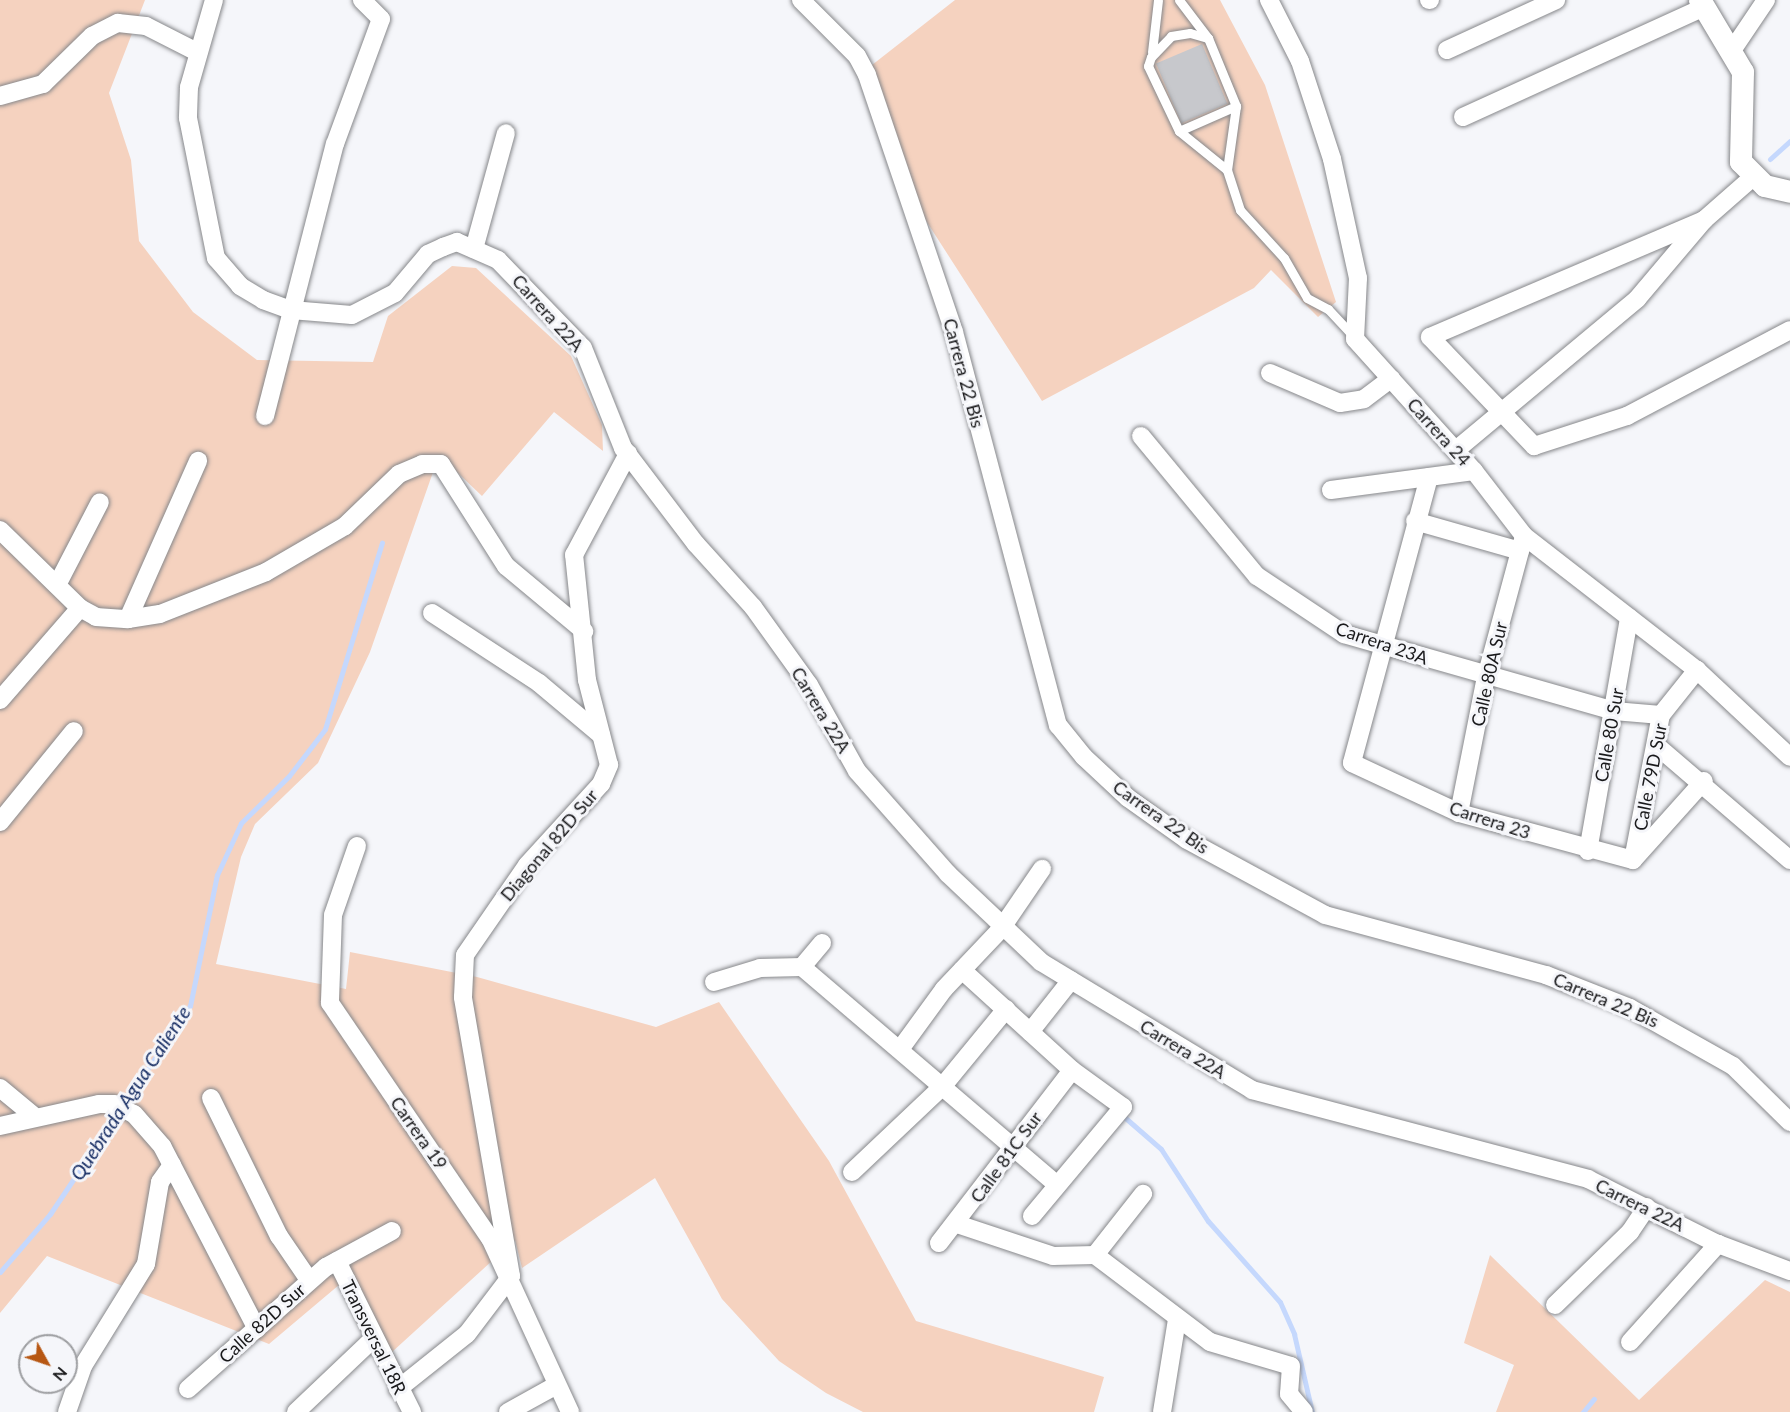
<!DOCTYPE html>
<style>
body{margin:0}
#map{position:relative;width:1790px;height:1412px;overflow:hidden;background:#f5f6fa;font-family:Lato,sans-serif}
div>[style]{position:absolute}
[style*='--x']{left:calc(var(--x)*1px);top:calc(var(--y)*1px);width:calc(var(--w)*1px);rotate:calc(var(--a)*1deg)}
.green>*{inset:0;background:#f5d2bf}
.stream>*{height:5px;margin:-2.5px;padding:0 2.5px;transform-origin:2.5px;border-radius:2.5px;background:#c5d8fd}
.building>*{inset:0;background:#c7c8cc;transform-origin:0 0}
.roads{filter:drop-shadow(0 0 2px #86878a) drop-shadow(0 0 2px #86878a)}
.service>*{height:9px;margin:-4.5px;padding:0 4.5px;transform-origin:4.5px;border-radius:4.5px;background:#fff}
.minor>*{height:18px;margin:-9px;padding:0 9px;transform-origin:9px;border-radius:9px;background:#fff}
.tertiary>*{height:22px;margin:-11px;padding:0 11px;transform-origin:11px;border-radius:11px;background:#fff}
span{translate:-50% -50%;white-space:nowrap;text-align:center;line-height:1.15;-webkit-text-stroke:6px #f5f6fa;paint-order:stroke}
.street-label{font-size:18px;color:#19191b}
.water-label{font-size:20px;color:#192f65;font-style:italic}
.north{position:absolute;left:18px;top:1334px;width:60px;height:60px;box-sizing:border-box;background:#f5f6fa;border:2px solid #9d9ea1;border-radius:50%;rotate:130deg;font-size:16px;font-weight:700;line-height:24px;text-align:center;color:#19191b}
.north::after{content:'';display:block;margin:auto;width:21px;height:27px;background:#b75713;clip-path:polygon(50% 0,100% 100%,50% 72%,0 100%)}
</style>
<div id="map">
<div class="green">
<div style="clip-path:polygon(0 0,145px 0,109px 93px,131px 160px,139px 241px,193px 312px,257px 360px,373px 362px,388px 316px,452px 266px,476px 268px,571px 356px,602px 425px,603px 451px,554px 412px,482px 496px,439px 455px,370px 652px,318px 763px,255px 824px,241px 857px,216px 964px,346px 989px,350px 952px,477px 977px,656px 1027px,719px 1002px,829px 1161px,916px 1321px,1104px 1377px,1094px 1412px,863px 1412px,826px 1393px,779px 1361px,722px 1299px,655px 1178px,522px 1268px,515px 1240px,392px 1352px,352px 1274px,269px 1344px,47px 1256px,0 1313px)"></div>
<div style="clip-path:polygon(955px 0,1220px 0,1265px 85px,1336px 302px,1318px 317px,1271px 270px,1254px 288px,1042px 401px,923px 216px,872px 65px)"></div>
<div style="clip-path:polygon(1490px 1255px,1639px 1400px,1765px 1280px,1790px 1292px,1790px 1412px,1496px 1412px,1514px 1365px,1464px 1343px)"></div>
</div>
<div class="stream">
<div style="--x:1770;--y:159;--w:27;--a:-42"></div>
<div style="--x:1122;--y:1115;--w:52;--a:41.1"></div>
<div style="--x:1161;--y:1149;--w:86;--a:56.9"></div>
<div style="--x:1208;--y:1221;--w:108;--a:48.4"></div>
<div style="--x:1280;--y:1302;--w:35;--a:66"></div>
<div style="--x:1294;--y:1334;--w:80;--a:77"></div>
<div style="--x:0;--y:1272;--w:77;--a:-49.2"></div>
<div style="--x:50;--y:1214;--w:251;--a:-56.1"></div>
<div style="--x:190;--y:1006;--w:134;--a:-78.4"></div>
<div style="--x:217;--y:875;--w:57;--a:-65.2"></div>
<div style="--x:241;--y:823;--w:67;--a:-44.4"></div>
<div style="--x:289;--y:776;--w:59;--a:-52.5"></div>
<div style="--x:325;--y:729;--w:195;--a:-73"></div>
<div style="--x:1583;--y:1412;--w:17;--a:-50"></div>
</div>
<div class="building">
<div style="left:1202px;top:44px;width:65px;height:50px;rotate:67deg"></div>
</div>
<div class="roads">
<div class="service">
<div style="--x:1179;--y:0;--w:48;--a:52.7"></div>
<div style="--x:1208;--y:38;--w:74;--a:67.6"></div>
<div style="--x:1236;--y:106;--w:62;--a:156.3"></div>
<div style="--x:1179;--y:131;--w:72;--a:-115.5"></div>
<div style="--x:1148;--y:66;--w:9;--a:-72"></div>
<div style="--x:1151;--y:57;--w:29;--a:-46"></div>
<div style="--x:1171;--y:36;--w:19;--a:-9"></div>
<div style="--x:1190;--y:33;--w:19;--a:16"></div>
<div style="--x:1152;--y:52;--w:52;--a:-83.4"></div>
<div style="--x:1179;--y:131;--w:62;--a:39.1"></div>
<div style="--x:1227;--y:170;--w:65;--a:-82"></div>
<div style="--x:1227;--y:170;--w:42;--a:72"></div>
<div style="--x:1240;--y:210;--w:65;--a:47.5"></div>
<div style="--x:1284;--y:258;--w:46;--a:60.1"></div>
<div style="--x:1307;--y:298;--w:24;--a:28"></div>
<div style="--x:1328;--y:309;--w:38;--a:47"></div>
</div>
<div class="minor">
<div style="--x:214;--y:0;--w:91;--a:106"></div>
<div style="--x:189;--y:87;--w:31;--a:92"></div>
<div style="--x:188;--y:118;--w:143;--a:78.7"></div>
<div style="--x:216;--y:258;--w:37;--a:49"></div>
<div style="--x:240;--y:286;--w:27;--a:31"></div>
<div style="--x:263;--y:300;--w:30;--a:20"></div>
<div style="--x:291;--y:310;--w:61;--a:4.7"></div>
<div style="--x:352;--y:315;--w:48;--a:-27.1"></div>
<div style="--x:395;--y:293;--w:51;--a:-49.8"></div>
<div style="--x:428;--y:254;--w:17;--a:-25"></div>
<div style="--x:443;--y:247;--w:15;--a:-20"></div>
<div style="--x:457;--y:242;--w:45;--a:23.7"></div>
<div style="--x:498;--y:260;--w:122;--a:46"></div>
<div style="--x:583;--y:348;--w:108;--a:68.2"></div>
<div style="--x:623;--y:448;--w:121;--a:52.8"></div>
<div style="--x:696;--y:544;--w:85;--a:47.9"></div>
<div style="--x:753;--y:607;--w:96;--a:54.3"></div>
<div style="--x:809;--y:685;--w:98;--a:60.8"></div>
<div style="--x:857;--y:771;--w:137;--a:48.5"></div>
<div style="--x:948;--y:874;--w:128;--a:43.4"></div>
<div style="--x:1041;--y:962;--w:247;--a:31.2"></div>
<div style="--x:1252;--y:1090;--w:348;--a:14.8"></div>
<div style="--x:1588;--y:1179;--w:145;--a:26.6"></div>
<div style="--x:1718;--y:1244;--w:77;--a:20.6"></div>
<div style="--x:801;--y:0;--w:79;--a:45"></div>
<div style="--x:857;--y:56;--w:21;--a:62"></div>
<div style="--x:867;--y:75;--w:271;--a:71.3"></div>
<div style="--x:954;--y:332;--w:407;--a:75.2"></div>
<div style="--x:1058;--y:725;--w:41;--a:50.9"></div>
<div style="--x:1084;--y:757;--w:60;--a:43"></div>
<div style="--x:1128;--y:798;--w:72;--a:35.4"></div>
<div style="--x:1187;--y:840;--w:157;--a:28.5"></div>
<div style="--x:1325;--y:915;--w:229;--a:15.2"></div>
<div style="--x:1546;--y:975;--w:90;--a:21.4"></div>
<div style="--x:1630;--y:1008;--w:118;--a:29.4"></div>
<div style="--x:1733;--y:1066;--w:80;--a:44.5"></div>
<div style="--x:1269;--y:0;--w:68;--a:63.1"></div>
<div style="--x:1300;--y:61;--w:103;--a:71.9"></div>
<div style="--x:1332;--y:159;--w:122;--a:77.7"></div>
<div style="--x:1358;--y:278;--w:61;--a:92.8"></div>
<div style="--x:1355;--y:339;--w:178;--a:48"></div>
<div style="--x:1474;--y:471;--w:82;--a:52.4"></div>
<div style="--x:1524;--y:536;--w:219;--a:37.8"></div>
<div style="--x:1697;--y:670;--w:127;--a:43.1"></div>
<div style="--x:1429;--y:0;--w:1;--a:0"></div>
<div style="--x:1733;--y:49;--w:59;--a:-56"></div>
<div style="--x:1447;--y:50;--w:120;--a:-24.6"></div>
<div style="--x:0;--y:96;--w:45;--a:-15.6"></div>
<div style="--x:43;--y:84;--w:69;--a:-44.4"></div>
<div style="--x:92;--y:36;--w:29;--a:-27"></div>
<div style="--x:118;--y:23;--w:28;--a:6"></div>
<div style="--x:146;--y:26;--w:59;--a:27"></div>
<div style="--x:1463;--y:117;--w:265;--a:-24.5"></div>
<div style="--x:1704;--y:220;--w:298;--a:156.9"></div>
<div style="--x:1430;--y:337;--w:151;--a:46.3"></div>
<div style="--x:1534;--y:446;--w:98;--a:-17.9"></div>
<div style="--x:1627;--y:416;--w:184;--a:-27.8"></div>
<div style="--x:474;--y:249;--w:120;--a:-74.6"></div>
<div style="--x:1270;--y:373;--w:76;--a:23.2"></div>
<div style="--x:1340;--y:403;--w:24;--a:-9"></div>
<div style="--x:1364;--y:399;--w:34;--a:-37"></div>
<div style="--x:265;--y:416;--w:281;--a:-75.6"></div>
<div style="--x:335;--y:144;--w:133;--a:-69.8"></div>
<div style="--x:381;--y:19;--w:27;--a:-135"></div>
<div style="--x:1141;--y:436;--w:182;--a:50.4"></div>
<div style="--x:1257;--y:576;--w:105;--a:33.7"></div>
<div style="--x:1344;--y:634;--w:281;--a:15.9"></div>
<div style="--x:1614;--y:711;--w:47;--a:4.9"></div>
<div style="--x:1456;--y:450;--w:236;--a:-39.8"></div>
<div style="--x:1637;--y:299;--w:104;--a:-49.7"></div>
<div style="--x:1704;--y:220;--w:64;--a:-41.2"></div>
<div style="--x:1429;--y:477;--w:296;--a:105.1"></div>
<div style="--x:1352;--y:763;--w:118;--a:25"></div>
<div style="--x:1459;--y:813;--w:180;--a:15.1"></div>
<div style="--x:1331;--y:490;--w:144;--a:-7.6"></div>
<div style="--x:1415;--y:521;--w:109;--a:15.9"></div>
<div style="--x:0;--y:530;--w:112;--a:44.3"></div>
<div style="--x:80;--y:608;--w:18;--a:29"></div>
<div style="--x:96;--y:617;--w:32;--a:4"></div>
<div style="--x:128;--y:619;--w:32;--a:-9"></div>
<div style="--x:160;--y:614;--w:114;--a:-21.6"></div>
<div style="--x:266;--y:572;--w:91;--a:-30.2"></div>
<div style="--x:345;--y:526;--w:75;--a:-43.9"></div>
<div style="--x:399;--y:474;--w:25;--a:-23"></div>
<div style="--x:422;--y:464;--w:19;--a:0"></div>
<div style="--x:441;--y:464;--w:121;--a:57.5"></div>
<div style="--x:506;--y:566;--w:102;--a:39.8"></div>
<div style="--x:57;--y:585;--w:93;--a:-62.6"></div>
<div style="--x:432;--y:613;--w:128;--a:33.2"></div>
<div style="--x:539;--y:683;--w:81;--a:40"></div>
<div style="--x:128;--y:619;--w:173;--a:-66.1"></div>
<div style="--x:0;--y:700;--w:122;--a:-49"></div>
<div style="--x:1657;--y:746;--w:175;--a:40.6"></div>
<div style="--x:1459;--y:813;--w:139;--a:-78.8"></div>
<div style="--x:1486;--y:677;--w:146;--a:-74.9"></div>
<div style="--x:0;--y:822;--w:117;--a:-50.9"></div>
<div style="--x:357;--y:846;--w:73;--a:109.2"></div>
<div style="--x:333;--y:915;--w:88;--a:92"></div>
<div style="--x:330;--y:1003;--w:284;--a:55.8"></div>
<div style="--x:490;--y:1238;--w:192;--a:65.3"></div>
<div style="--x:1588;--y:851;--w:237;--a:-80"></div>
<div style="--x:1633;--y:860;--w:148;--a:-79.1"></div>
<div style="--x:1661;--y:715;--w:58;--a:-51.3"></div>
<div style="--x:1633;--y:860;--w:106;--a:-48.1"></div>
<div style="--x:822;--y:943;--w:31;--a:130"></div>
<div style="--x:802;--y:967;--w:333;--a:40.5"></div>
<div style="--x:962;--y:970;--w:149;--a:42.3"></div>
<div style="--x:1072;--y:1070;--w:63;--a:36"></div>
<div style="--x:1123;--y:1107;--w:142;--a:129.9"></div>
<div style="--x:714;--y:982;--w:48;--a:-16.9"></div>
<div style="--x:760;--y:968;--w:42;--a:-1.4"></div>
<div style="--x:1030;--y:1032;--w:66;--a:-51.7"></div>
<div style="--x:901;--y:1048;--w:73;--a:-53.9"></div>
<div style="--x:944;--y:989;--w:83;--a:-46.5"></div>
<div style="--x:1001;--y:929;--w:73;--a:-55.7"></div>
<div style="--x:0;--y:1088;--w:45;--a:39.6"></div>
<div style="--x:211;--y:1098;--w:154;--a:63.8"></div>
<div style="--x:279;--y:1236;--w:53;--a:55.7"></div>
<div style="--x:0;--y:1126;--w:101;--a:-12.5"></div>
<div style="--x:99;--y:1104;--w:15;--a:0"></div>
<div style="--x:114;--y:1104;--w:22;--a:27"></div>
<div style="--x:134;--y:1114;--w:43;--a:48.8"></div>
<div style="--x:162;--y:1146;--w:206;--a:62.6"></div>
<div style="--x:852;--y:1172;--w:124;--a:-43.4"></div>
<div style="--x:942;--y:1087;--w:101;--a:-50.6"></div>
<div style="--x:957;--y:1224;--w:101;--a:18.4"></div>
<div style="--x:1053;--y:1256;--w:42;--a:-1.4"></div>
<div style="--x:1095;--y:1255;--w:78;--a:-51.8"></div>
<div style="--x:939;--y:1243;--w:218;--a:-52.4"></div>
<div style="--x:1095;--y:1255;--w:144;--a:37.1"></div>
<div style="--x:1210;--y:1342;--w:84;--a:16.5"></div>
<div style="--x:1291;--y:1366;--w:28;--a:94"></div>
<div style="--x:1289;--y:1394;--w:23;--a:50"></div>
<div style="--x:337;--y:1261;--w:169;--a:63.6"></div>
<div style="--x:1555;--y:1305;--w:105;--a:-44.2"></div>
<div style="--x:1630;--y:1232;--w:30;--a:-56"></div>
<div style="--x:1630;--y:1342;--w:132;--a:-48.1"></div>
<div style="--x:188;--y:1389;--w:184;--a:-41.5"></div>
<div style="--x:326;--y:1267;--w:75;--a:-28.6"></div>
<div style="--x:398;--y:1389;--w:88;--a:-38.6"></div>
<div style="--x:467;--y:1334;--w:73;--a:-52.8"></div>
<div style="--x:511;--y:1276;--w:283;--a:-99.8"></div>
<div style="--x:463;--y:997;--w:42;--a:-87.3"></div>
<div style="--x:465;--y:955;--w:109;--a:-55.4"></div>
<div style="--x:527;--y:865;--w:110;--a:-47.6"></div>
<div style="--x:601;--y:784;--w:21;--a:-67"></div>
<div style="--x:609;--y:765;--w:88;--a:-104.5"></div>
<div style="--x:587;--y:680;--w:126;--a:-95.9"></div>
<div style="--x:574;--y:555;--w:115;--a:-61.9"></div>
<div style="--x:67;--y:1412;--w:49;--a:-70.8"></div>
<div style="--x:83;--y:1366;--w:120;--a:-58.3"></div>
<div style="--x:146;--y:1264;--w:83;--a:-80.3"></div>
<div style="--x:160;--y:1182;--w:21;--a:-55"></div>
<div style="--x:296;--y:1412;--w:106;--a:-43.5"></div>
<div style="--x:508;--y:1412;--w:54;--a:-29"></div>
<div style="--x:1162;--y:1412;--w:94;--a:-80.8"></div>
</div>
<div class="tertiary">
<div style="--x:1700;--y:0;--w:84;--a:59.2"></div>
<div style="--x:1743;--y:72;--w:90;--a:91.3"></div>
<div style="--x:1741;--y:162;--w:34;--a:45"></div>
<div style="--x:1765;--y:186;--w:26;--a:13"></div>
</div>
</div>
<div class="street-label">
<span style="left:548px;top:313px;rotate:48deg">Carrera 22A</span>
<span style="left:964px;top:373px;rotate:75deg">Carrera 22 Bis</span>
<span style="left:1439px;top:432px;rotate:48deg">Carrera 24</span>
<span style="left:1382px;top:643px;rotate:19deg">Carrera 23A</span>
<span style="left:1489px;top:674px;rotate:-77deg">Calle 80A Sur</span>
<span style="left:821px;top:710px;rotate:59deg">Carrera 22A</span>
<span style="left:1609px;top:735px;rotate:-80deg">Calle 80 Sur</span>
<span style="left:1650px;top:777px;rotate:-79deg">Calle 79D Sur</span>
<span style="left:1161px;top:817px;rotate:35deg">Carrera 22 Bis</span>
<span style="left:1490px;top:820px;rotate:18deg">Carrera 23</span>
<span style="left:549px;top:845px;rotate:-50deg">Diagonal 82D Sur</span>
<span style="left:1606px;top:1000px;rotate:23deg">Carrera 22 Bis</span>
<span style="left:1183px;top:1049px;rotate:31deg">Carrera 22A</span>
<span style="left:419px;top:1133px;rotate:55deg">Carrera 19</span>
<span style="left:1006px;top:1157px;rotate:-54deg">Calle 81C Sur</span>
<span style="left:1640px;top:1205px;rotate:26deg">Carrera 22A</span>
<span style="left:262px;top:1323px;rotate:-42deg">Calle 82D Sur</span>
<span style="left:374px;top:1337px;rotate:64deg">Transversal 18R</span>
</div>
<div class="water-label">
<span style="left:130px;top:1093px;rotate:-57deg">Quebrada Agua Caliente</span>
</div>
<div class="north">N</div>
</div>
